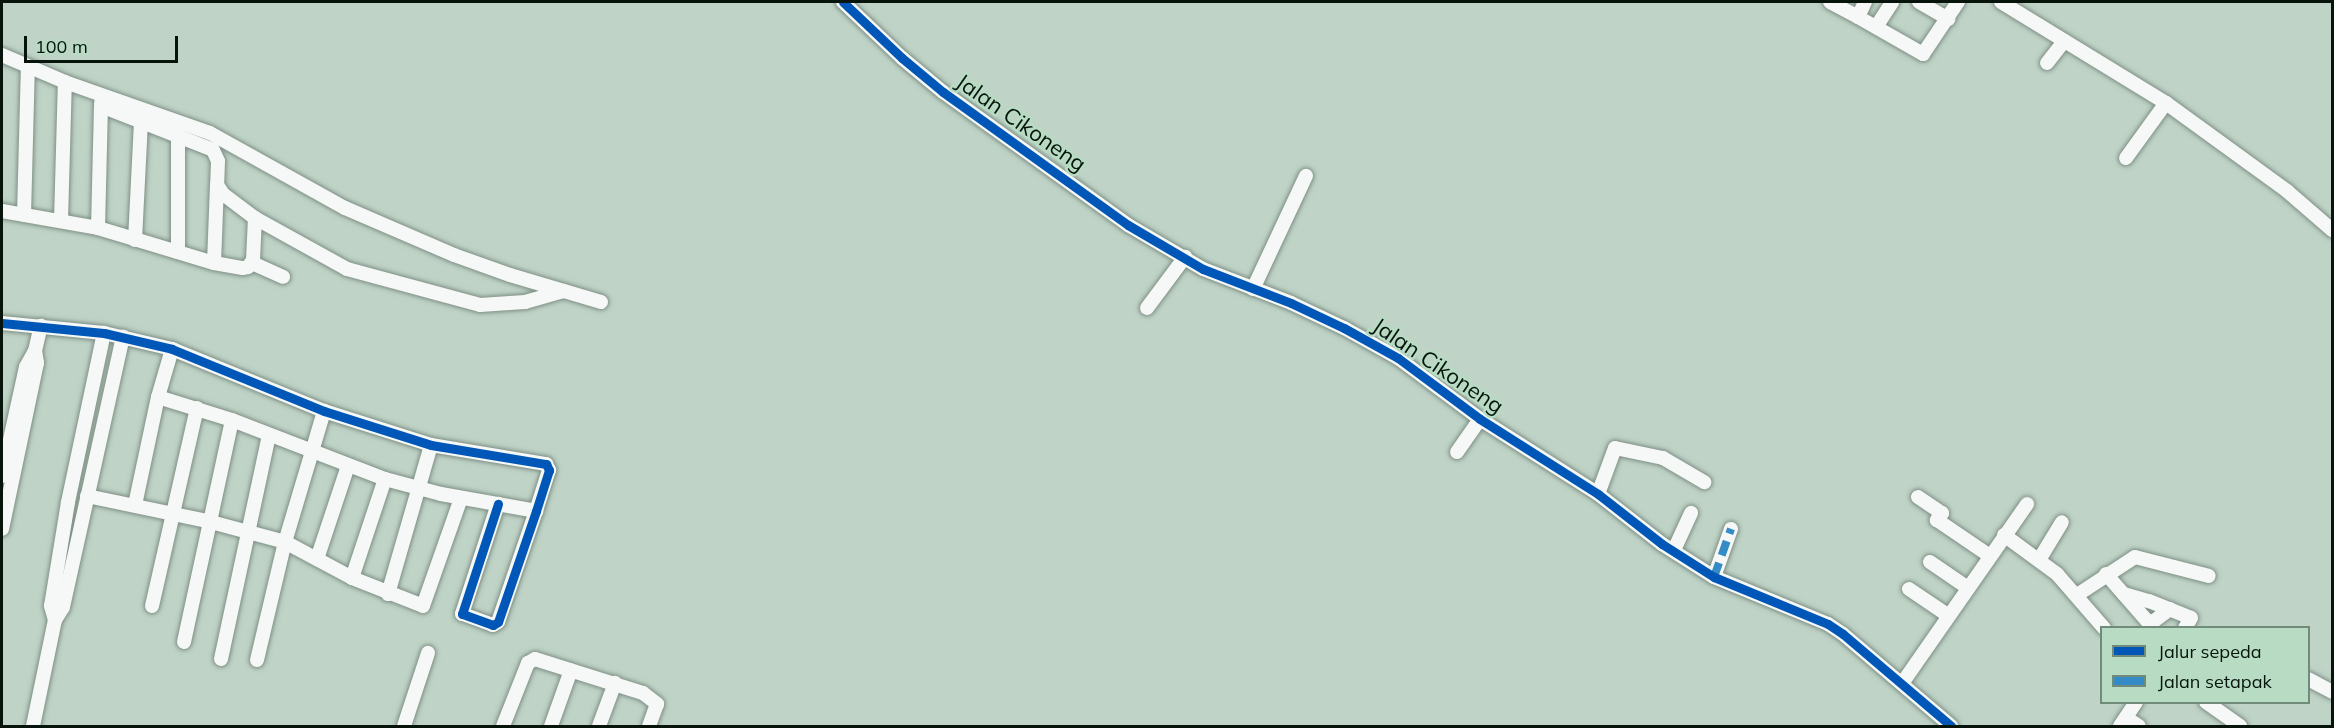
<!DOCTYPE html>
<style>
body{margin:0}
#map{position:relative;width:2334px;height:728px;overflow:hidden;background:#bfd3c6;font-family:Mulish,sans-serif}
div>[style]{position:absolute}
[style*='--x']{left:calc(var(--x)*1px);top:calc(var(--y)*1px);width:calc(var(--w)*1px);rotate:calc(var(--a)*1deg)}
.roads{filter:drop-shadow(0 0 2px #7f8f85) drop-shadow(0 0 2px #7f8f85)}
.minor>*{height:14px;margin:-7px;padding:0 7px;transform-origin:7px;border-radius:7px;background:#f5f8f6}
.quiet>*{height:8px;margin-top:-4px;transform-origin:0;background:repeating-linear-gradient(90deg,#348bc6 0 15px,transparent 0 23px)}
.cycleway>*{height:9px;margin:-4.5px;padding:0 4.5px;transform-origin:4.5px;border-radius:4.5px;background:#0057b8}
span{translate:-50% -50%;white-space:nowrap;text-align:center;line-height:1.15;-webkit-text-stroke:5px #b7dbc3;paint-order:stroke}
.street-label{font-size:22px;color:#07140c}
.frame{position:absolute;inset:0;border:3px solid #07140c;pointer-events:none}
.legend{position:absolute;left:2100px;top:626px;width:210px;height:78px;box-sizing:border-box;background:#b7dbc3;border:2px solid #718b7a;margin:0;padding:8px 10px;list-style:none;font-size:18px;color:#07140c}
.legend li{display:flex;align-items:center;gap:12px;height:30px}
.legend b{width:30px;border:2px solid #718b7a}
.scale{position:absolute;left:24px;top:36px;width:154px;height:27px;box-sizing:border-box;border:3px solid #07140c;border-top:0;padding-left:8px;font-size:18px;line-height:21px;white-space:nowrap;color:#07140c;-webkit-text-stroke:4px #b7dbc3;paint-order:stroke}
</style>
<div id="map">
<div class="roads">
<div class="minor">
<div style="--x:843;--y:2;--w:81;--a:43.5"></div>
<div style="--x:902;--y:58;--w:53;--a:39.7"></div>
<div style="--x:943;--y:92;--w:228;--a:35.7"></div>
<div style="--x:1128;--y:225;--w:87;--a:30.4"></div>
<div style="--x:1203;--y:269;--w:94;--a:21.1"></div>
<div style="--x:1291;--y:303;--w:59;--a:25.3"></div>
<div style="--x:1344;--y:328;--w:62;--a:29.1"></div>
<div style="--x:1398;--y:358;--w:102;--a:36.6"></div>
<div style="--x:1480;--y:419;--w:140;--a:32.4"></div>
<div style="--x:1598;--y:494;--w:81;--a:38"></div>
<div style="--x:1662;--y:544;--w:62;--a:32.4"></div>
<div style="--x:1714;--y:577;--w:123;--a:22.4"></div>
<div style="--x:1828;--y:624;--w:18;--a:34"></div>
<div style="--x:1843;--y:634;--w:142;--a:40.4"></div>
<div style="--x:1830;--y:2;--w:32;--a:28"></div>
<div style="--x:1858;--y:17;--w:17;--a:-65"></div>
<div style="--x:1919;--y:2;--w:34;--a:30"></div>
<div style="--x:2001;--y:2;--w:193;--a:31.5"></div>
<div style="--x:2166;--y:103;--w:150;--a:36"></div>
<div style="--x:2287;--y:191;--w:60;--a:40.9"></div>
<div style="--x:1858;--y:17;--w:75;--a:29.6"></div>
<div style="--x:1923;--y:54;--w:63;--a:-56.1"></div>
<div style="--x:1876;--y:27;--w:30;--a:-57"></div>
<div style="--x:2;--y:55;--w:69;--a:23.2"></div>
<div style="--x:65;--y:82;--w:154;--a:19.4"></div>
<div style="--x:210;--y:133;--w:154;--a:29.1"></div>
<div style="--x:345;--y:208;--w:119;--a:23.3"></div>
<div style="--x:454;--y:255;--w:59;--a:19.7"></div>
<div style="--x:510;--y:275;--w:95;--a:16.5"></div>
<div style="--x:2047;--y:63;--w:28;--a:-52"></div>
<div style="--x:102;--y:96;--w:10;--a:96"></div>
<div style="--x:101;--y:106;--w:120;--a:21.4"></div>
<div style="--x:213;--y:150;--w:12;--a:66"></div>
<div style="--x:218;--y:161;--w:24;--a:92"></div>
<div style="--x:217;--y:185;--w:11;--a:56"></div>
<div style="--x:223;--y:194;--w:40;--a:37"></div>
<div style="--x:255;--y:218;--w:105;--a:29"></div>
<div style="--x:347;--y:269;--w:138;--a:15.1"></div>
<div style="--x:480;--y:305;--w:45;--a:-3.8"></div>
<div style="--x:525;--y:302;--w:40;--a:-16"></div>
<div style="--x:2126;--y:158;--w:68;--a:-54"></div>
<div style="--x:2;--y:211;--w:97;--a:10"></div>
<div style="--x:98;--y:228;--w:121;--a:16.8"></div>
<div style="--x:214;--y:263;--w:29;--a:10"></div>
<div style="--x:243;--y:268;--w:5;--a:-11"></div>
<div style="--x:248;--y:267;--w:9;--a:-54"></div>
<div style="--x:253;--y:260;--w:42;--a:-87.3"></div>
<div style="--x:24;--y:215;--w:148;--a:-88.5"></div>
<div style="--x:61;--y:221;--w:139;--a:-88.4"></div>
<div style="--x:98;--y:228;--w:122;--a:-88.6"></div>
<div style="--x:135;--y:240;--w:118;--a:-87.1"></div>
<div style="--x:178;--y:252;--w:117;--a:-90"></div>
<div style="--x:214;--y:263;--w:78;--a:-87.8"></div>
<div style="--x:252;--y:263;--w:34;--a:24"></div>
<div style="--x:1253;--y:289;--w:125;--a:-64.9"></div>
<div style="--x:1147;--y:308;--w:64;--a:-53.3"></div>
<div style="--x:2;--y:323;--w:102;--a:5.6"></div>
<div style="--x:104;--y:333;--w:70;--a:13.2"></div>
<div style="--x:172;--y:349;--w:164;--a:22.2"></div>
<div style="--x:324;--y:411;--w:112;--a:17.6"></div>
<div style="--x:431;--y:445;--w:117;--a:9.4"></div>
<div style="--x:546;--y:464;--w:7;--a:63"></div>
<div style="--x:549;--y:470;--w:43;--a:107.6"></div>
<div style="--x:536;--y:511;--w:117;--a:108.9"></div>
<div style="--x:498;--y:622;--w:6;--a:149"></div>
<div style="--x:493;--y:625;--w:33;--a:-160"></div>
<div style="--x:462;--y:614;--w:116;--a:-71.9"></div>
<div style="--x:158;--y:397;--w:77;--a:17.3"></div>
<div style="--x:232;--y:420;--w:164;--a:21.1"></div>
<div style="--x:385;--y:479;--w:58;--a:15"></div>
<div style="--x:441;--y:494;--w:97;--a:10.1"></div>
<div style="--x:1457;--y:452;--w:40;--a:-55.1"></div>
<div style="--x:2;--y:476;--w:112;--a:-77.6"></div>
<div style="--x:26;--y:367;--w:18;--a:-61"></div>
<div style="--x:35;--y:351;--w:26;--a:-77"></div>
<div style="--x:1598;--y:494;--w:49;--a:-69.7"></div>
<div style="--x:1615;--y:448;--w:49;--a:11.8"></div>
<div style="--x:1663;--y:458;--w:48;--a:30.3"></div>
<div style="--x:87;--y:496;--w:127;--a:11.8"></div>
<div style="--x:211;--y:522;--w:77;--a:15.1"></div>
<div style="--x:285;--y:542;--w:76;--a:28.2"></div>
<div style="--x:352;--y:578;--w:76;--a:21.5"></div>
<div style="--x:423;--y:606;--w:114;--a:-70.6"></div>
<div style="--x:1918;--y:497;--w:29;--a:34"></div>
<div style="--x:1942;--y:513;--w:9;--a:126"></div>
<div style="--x:1937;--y:520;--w:64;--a:34.2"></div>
<div style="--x:135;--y:505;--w:110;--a:-78"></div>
<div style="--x:158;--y:397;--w:50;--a:-73.7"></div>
<div style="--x:2;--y:529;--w:170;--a:-78.1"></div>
<div style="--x:37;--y:363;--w:12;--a:-99"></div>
<div style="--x:2004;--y:535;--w:66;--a:36.3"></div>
<div style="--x:2057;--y:574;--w:72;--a:49"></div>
<div style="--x:1674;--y:550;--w:41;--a:-65.3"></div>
<div style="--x:317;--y:559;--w:98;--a:-71.6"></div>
<div style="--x:2039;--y:560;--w:44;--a:-58.8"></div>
<div style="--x:1930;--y:562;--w:46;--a:34.4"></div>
<div style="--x:2106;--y:574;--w:64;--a:48.8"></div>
<div style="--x:2148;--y:622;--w:6;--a:-9"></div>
<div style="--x:2154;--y:621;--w:20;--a:-37"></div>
<div style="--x:1714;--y:577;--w:51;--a:-70.5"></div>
<div style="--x:352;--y:578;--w:104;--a:-71.6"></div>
<div style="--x:1909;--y:589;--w:48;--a:34"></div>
<div style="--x:388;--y:594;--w:155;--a:-73.9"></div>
<div style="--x:2124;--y:594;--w:26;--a:16"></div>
<div style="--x:2149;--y:601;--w:45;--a:22"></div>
<div style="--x:2191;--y:618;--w:12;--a:121"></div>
<div style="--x:2077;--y:595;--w:69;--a:-33.2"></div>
<div style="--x:2135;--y:557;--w:76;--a:14.4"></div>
<div style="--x:152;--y:606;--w:203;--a:-77.2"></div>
<div style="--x:55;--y:620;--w:15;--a:-106"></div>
<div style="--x:51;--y:606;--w:105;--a:-80.7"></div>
<div style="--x:68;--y:502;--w:173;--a:-78"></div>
<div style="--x:184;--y:642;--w:227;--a:-77.8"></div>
<div style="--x:221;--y:659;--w:229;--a:-77.9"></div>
<div style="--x:257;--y:660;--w:121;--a:-76.7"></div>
<div style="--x:285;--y:542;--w:137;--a:-73.4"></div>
<div style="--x:2308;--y:679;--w:27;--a:28"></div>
<div style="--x:1903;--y:682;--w:217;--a:-55.1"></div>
<div style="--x:2206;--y:702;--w:42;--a:35.2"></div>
<div style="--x:2126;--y:718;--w:15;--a:32"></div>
<div style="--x:33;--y:726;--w:108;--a:-78.3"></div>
<div style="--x:55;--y:620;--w:15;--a:-58"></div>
<div style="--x:63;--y:607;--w:277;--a:-77.5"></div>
<div style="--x:404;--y:726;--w:77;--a:-71.8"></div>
<div style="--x:503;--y:726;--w:68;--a:-68.4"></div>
<div style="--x:528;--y:663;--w:8;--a:-30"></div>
<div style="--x:535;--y:659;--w:113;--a:17.5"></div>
<div style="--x:643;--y:693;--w:18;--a:38"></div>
<div style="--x:657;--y:704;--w:23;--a:110"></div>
<div style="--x:551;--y:726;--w:59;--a:-70.3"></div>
<div style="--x:599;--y:726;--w:46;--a:-69.6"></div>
<div style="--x:2120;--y:726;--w:29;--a:-56"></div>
</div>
</div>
<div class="quiet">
<div style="--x:1714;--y:577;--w:51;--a:-70.5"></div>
</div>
<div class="cycleway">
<div style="--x:843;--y:2;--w:81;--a:43.5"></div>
<div style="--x:902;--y:58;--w:53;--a:39.7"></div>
<div style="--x:943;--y:92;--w:228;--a:35.7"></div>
<div style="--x:1128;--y:225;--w:87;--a:30.4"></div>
<div style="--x:1203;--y:269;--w:94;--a:21.1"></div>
<div style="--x:1291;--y:303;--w:59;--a:25.3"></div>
<div style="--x:1344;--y:328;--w:62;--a:29.1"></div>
<div style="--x:1398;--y:358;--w:102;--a:36.6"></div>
<div style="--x:1480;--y:419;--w:140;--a:32.4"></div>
<div style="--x:1598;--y:494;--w:81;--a:38"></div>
<div style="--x:1662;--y:544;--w:62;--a:32.4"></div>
<div style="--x:1714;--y:577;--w:123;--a:22.4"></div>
<div style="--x:1828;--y:624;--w:18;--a:34"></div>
<div style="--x:1843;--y:634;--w:142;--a:40.4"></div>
<div style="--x:2;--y:323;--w:102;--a:5.6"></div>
<div style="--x:104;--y:333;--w:70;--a:13.2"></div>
<div style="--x:172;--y:349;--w:164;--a:22.2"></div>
<div style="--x:324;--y:411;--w:112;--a:17.6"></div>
<div style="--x:431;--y:445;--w:117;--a:9.4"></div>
<div style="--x:546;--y:464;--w:7;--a:63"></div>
<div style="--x:549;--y:470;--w:43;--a:107.6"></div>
<div style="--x:536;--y:511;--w:117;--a:108.9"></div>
<div style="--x:498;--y:622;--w:6;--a:149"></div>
<div style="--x:493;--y:625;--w:33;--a:-160"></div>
<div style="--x:462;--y:614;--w:116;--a:-71.9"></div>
</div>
<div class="street-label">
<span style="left:1021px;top:123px;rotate:35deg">Jalan Cikoneng</span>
<span style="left:1438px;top:366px;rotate:34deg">Jalan Cikoneng</span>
</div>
<div class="frame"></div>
<ul class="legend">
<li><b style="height:8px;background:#0057b8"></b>Jalur sepeda</li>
<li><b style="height:8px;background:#348bc6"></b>Jalan setapak</li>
</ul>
<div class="scale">100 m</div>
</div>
